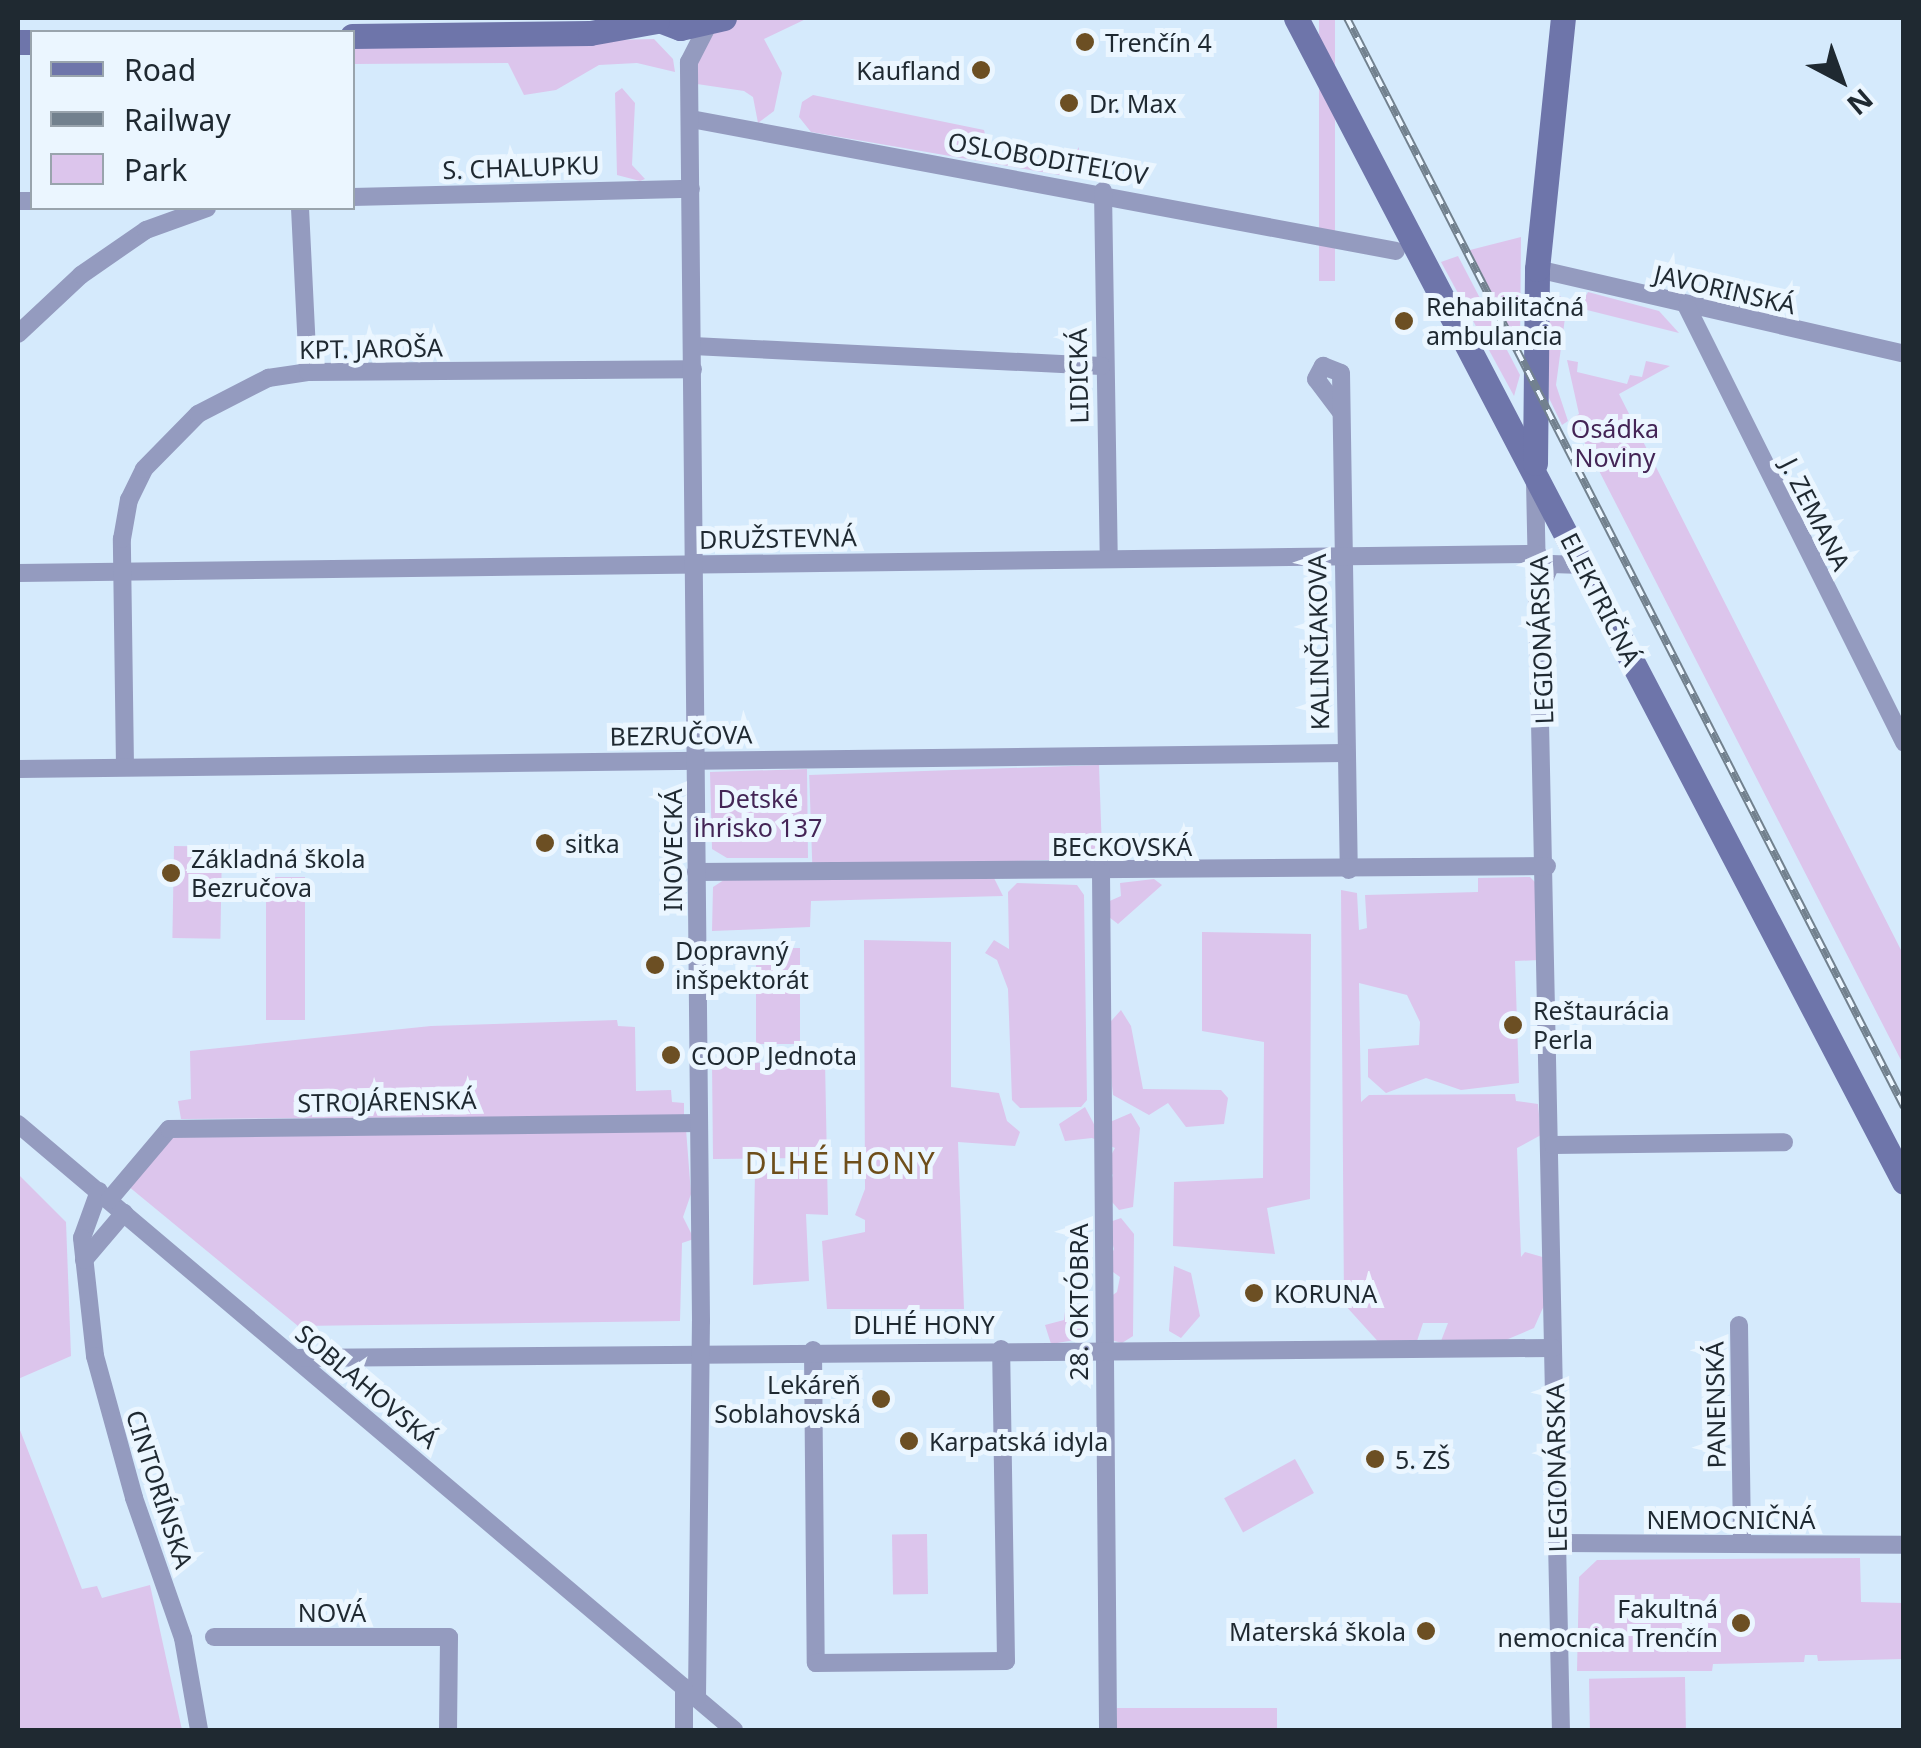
<!DOCTYPE html>
<meta charset="utf-8">
<style>
body{margin:0}
#map{position:relative;width:1921px;height:1748px;overflow:hidden;background:#d5eafc;font-family:"Noto Sans",sans-serif}
div>[style]{position:absolute}
[style*='--x']{left:calc(var(--x)*1px);top:calc(var(--y)*1px);width:calc(var(--w)*1px);rotate:calc(var(--a)*1deg)}
.green>*{inset:0;background:#dcc5ec;transform-origin:0 0}
.street>*{height:18px;margin:-9px;padding:0 9px;transform-origin:9px;border-radius:9px;background:#949bbf}
.secondary>*{height:25px;margin:-12.5px;padding:0 12.5px;transform-origin:12.5px;border-radius:12.5px;background:#6e75aa}
.rail>*{height:8px;margin-top:-4px;transform-origin:0;background:repeating-linear-gradient(90deg,#ebf6ff 0 11px,#72818e 0 22px);box-sizing:border-box;border-block:2px solid #72818e}
.dots>*{width:28px;height:28px;translate:-50% -50%;box-sizing:border-box;border:5px solid #ebf6ff;border-radius:50%}
span{translate:-50% -50%;white-space:nowrap;text-align:center;line-height:1.15;-webkit-text-stroke:10px #ebf6ff;paint-order:stroke}
.poi-label{font-size:25px;color:#1f2931}
.left{translate:0 -50%;text-align:left}
.right{translate:-100% -50%;text-align:right}
.street-label{font-size:25px;color:#1f2931}
.park-label{font-size:25px;color:#442556}
.quarter-label{font-size:30px;color:#6e4e1a;letter-spacing:2.5px}
.frame{position:absolute;inset:0;border:20px solid #1f2931;pointer-events:none}
.legend{position:absolute;left:30px;top:30px;width:325px;height:180px;box-sizing:border-box;background:#ebf6ff;border:2px solid #99a4ad;margin:0;padding:12px 18px;list-style:none;font-size:30px;color:#1f2931}
.legend li{display:flex;align-items:center;gap:20px;height:50px}
.legend b{width:50px;border:2px solid #99a4ad}
.north{position:absolute;left:1791px;top:30px;width:100px;height:100px;-webkit-text-stroke:8px #ebf6ff;paint-order:stroke;rotate:139deg;font-size:28px;font-weight:700;line-height:40px;text-align:center;color:#1f2931}
.north::after{content:'';display:block;margin:auto;width:35px;height:45px;background:#1f2931;clip-path:polygon(50% 0,100% 100%,50% 72%,0 100%)}
</style>
<div id="map">
<div class="green">
<div style="clip-path:polygon(737px 18px,808px 18px,764px 39px,782px 73px,774px 111px,758px 123px,753px 97px,744px 91px,697px 84px,696px 61px,710px 31px)"></div>
<div style="left:1319px;top:18px;width:16px;height:263px"></div>
<div style="clip-path:polygon(654px 39px,673px 59px,675px 72px,637px 63px,599px 65px,556px 90px,524px 95px,508px 63px,353px 64px,352px 46px)"></div>
<div style="clip-path:polygon(622px 88px,635px 103px,632px 165px,645px 179px,640px 181px,617px 175px,615px 93px)"></div>
<div style="clip-path:polygon(813px 95px,984px 130px,989px 151px,1066px 166px,1079px 147px,1077px 178px,811px 132px,799px 117px,802px 102px)"></div>
<div style="clip-path:polygon(1521px 237px,1520px 350px,1470px 250px)"></div>
<div style="clip-path:polygon(1458px 256px,1520px 375px,1514px 396px,1441px 262px)"></div>
<div style="clip-path:polygon(1588px 292px,1659px 311px,1679px 333px,1579px 308px)"></div>
<div style="clip-path:polygon(1560px 296px,1567px 303px,1556px 385px,1568px 421px,1562px 425px,1549px 398px,1547px 320px,1548px 304px)"></div>
<div style="clip-path:polygon(1567px 360px,1578px 362px,1577px 372px,1627px 384px,1630px 375px,1642px 377px,1646px 361px,1670px 366px,1619px 394px,1903px 954px,1903px 1064px,1572px 418px,1579px 414px)"></div>
<div style="left:1099px;top:765px;width:93px;height:290px;rotate:88deg"></div>
<div style="clip-path:polygon(807px 769px,808px 858px,727px 858px,712px 849px,710px 772px)"></div>
<div style="left:174px;top:846px;width:48px;height:92px;rotate:1deg"></div>
<div style="left:266px;top:877px;width:39px;height:143px"></div>
<div style="clip-path:polygon(1530px 877px,1536px 883px,1539px 960px,1515px 961px,1519px 1083px,1461px 1090px,1426px 1078px,1386px 1093px,1368px 1077px,1368px 1049px,1419px 1045px,1420px 1022px,1407px 995px,1359px 983px,1361px 1102px,1369px 1095px,1515px 1094px,1516px 1101px,1538px 1104px,1541px 1135px,1517px 1148px,1521px 1257px,1525px 1252px,1546px 1258px,1550px 1292px,1534px 1328px,1470px 1355px,1441px 1341px,1448px 1323px,1423px 1323px,1412px 1356px,1393px 1358px,1344px 1304px,1341px 890px,1357px 893px,1359px 930px,1367px 928px,1365px 895px,1478px 892px,1478px 878px)"></div>
<div style="clip-path:polygon(727px 878px,994px 878px,1003px 896px,811px 901px,810px 927px,712px 931px,713px 887px)"></div>
<div style="clip-path:polygon(1154px 879px,1162px 885px,1118px 924px,1096px 907px,1121px 896px,1120px 883px)"></div>
<div style="clip-path:polygon(1017px 883px,1077px 885px,1084px 895px,1087px 1100px,1081px 1107px,1020px 1108px,1012px 1100px,1008px 989px,997px 960px,985px 953px,994px 940px,1009px 949px,1008px 892px)"></div>
<div style="clip-path:polygon(1202px 932px,1311px 934px,1310px 1199px,1267px 1208px,1275px 1254px,1173px 1246px,1174px 1182px,1263px 1178px,1264px 1042px,1202px 1031px)"></div>
<div style="clip-path:polygon(864px 940px,951px 942px,951px 1087px,999px 1093px,1007px 1121px,1020px 1132px,1015px 1146px,958px 1142px,964px 1309px,827px 1309px,822px 1241px,865px 1232px,865px 1220px,855px 1215px,865px 1189px)"></div>
<div style="left:756px;top:948px;width:44px;height:96px"></div>
<div style="clip-path:polygon(1121px 1010px,1131px 1026px,1143px 1089px,1221px 1090px,1228px 1098px,1224px 1124px,1186px 1127px,1168px 1103px,1149px 1115px,1113px 1095px,1109px 1059px,1096px 1038px)"></div>
<div style="clip-path:polygon(617px 1020px,618px 1026px,635px 1027px,636px 1091px,671px 1090px,672px 1102px,684px 1103px,684px 1116px,181px 1119px,178px 1101px,191px 1099px,190px 1051px,431px 1026px)"></div>
<div style="clip-path:polygon(825px 1061px,828px 1215px,806px 1214px,809px 1281px,753px 1285px,755px 1171px,798px 1170px,798px 1158px,713px 1159px,712px 1064px)"></div>
<div style="clip-path:polygon(1085px 1107px,1096px 1128px,1131px 1113px,1140px 1128px,1133px 1207px,1119px 1210px,1106px 1195px,1113px 1175px,1105px 1166px,1115px 1148px,1092px 1138px,1065px 1141px,1059px 1124px)"></div>
<div style="clip-path:polygon(686px 1129px,691px 1194px,683px 1217px,694px 1239px,682px 1243px,680px 1321px,298px 1326px,128px 1186px,178px 1132px)"></div>
<div style="clip-path:polygon(18px 1174px,66px 1222px,71px 1356px,18px 1379px)"></div>
<div style="clip-path:polygon(1121px 1218px,1134px 1234px,1133px 1336px,1122px 1343px,1107px 1339px,1107px 1299px,1117px 1292px,1120px 1277px,1106px 1267px,1114px 1249px,1107px 1223px)"></div>
<div style="clip-path:polygon(1174px 1266px,1191px 1273px,1200px 1316px,1181px 1338px,1169px 1331px)"></div>
<div style="clip-path:polygon(1066px 1303px,1085px 1308px,1092px 1329px,1081px 1339px,1051px 1344px,1045px 1325px,1064px 1320px)"></div>
<div style="clip-path:polygon(18px 1425px,82px 1589px,97px 1586px,102px 1598px,150px 1585px,182px 1730px,18px 1730px)"></div>
<div style="left:1295px;top:1459px;width:39px;height:81px;rotate:61deg"></div>
<div style="left:927px;top:1534px;width:60px;height:35px;rotate:89deg"></div>
<div style="clip-path:polygon(1860px 1558px,1861px 1602px,1903px 1603px,1903px 1659px,1818px 1661px,1817px 1655px,1805px 1655px,1804px 1662px,1713px 1664px,1712px 1671px,1577px 1671px,1579px 1577px,1597px 1560px)"></div>
<div style="left:1685px;top:1677px;width:53px;height:96px;rotate:89deg"></div>
<div style="left:1277px;top:1708px;width:22px;height:160px;rotate:90deg"></div>
</div>
<div class="street">
<div style="--x:691;--y:119;--w:717;--a:10.6"></div>
<div style="--x:1103;--y:191;--w:368;--a:89.1"></div>
<div style="--x:352;--y:197;--w:339;--a:-1.4"></div>
<div style="--x:18;--y:201;--w:14;--a:0"></div>
<div style="--x:300;--y:208;--w:164;--a:87.2"></div>
<div style="--x:1537;--y:269;--w:377;--a:13"></div>
<div style="--x:1687;--y:307;--w:487;--a:63.5"></div>
<div style="--x:18;--y:334;--w:86;--a:-43.1"></div>
<div style="--x:81;--y:275;--w:79;--a:-34.7"></div>
<div style="--x:146;--y:230;--w:65;--a:-19.8"></div>
<div style="--x:693;--y:346;--w:409;--a:2.8"></div>
<div style="--x:1341;--y:412;--w:41;--a:-127.1"></div>
<div style="--x:1316;--y:379;--w:15;--a:-62"></div>
<div style="--x:1323;--y:366;--w:19;--a:21"></div>
<div style="--x:1341;--y:373;--w:497;--a:89.1"></div>
<div style="--x:1535;--y:481;--w:1249;--a:88.81"></div>
<div style="--x:18;--y:573;--w:1520;--a:-0.72"></div>
<div style="--x:1541;--y:587;--w:25;--a:-67"></div>
<div style="--x:1551;--y:564;--w:32;--a:2"></div>
<div style="--x:125;--y:767;--w:228;--a:-90.8"></div>
<div style="--x:122;--y:539;--w:40;--a:-80"></div>
<div style="--x:129;--y:500;--w:34;--a:-64"></div>
<div style="--x:144;--y:469;--w:77;--a:-45.5"></div>
<div style="--x:198;--y:414;--w:79;--a:-27.2"></div>
<div style="--x:268;--y:378;--w:40;--a:-8.5"></div>
<div style="--x:308;--y:372;--w:385;--a:-0.4"></div>
<div style="--x:18;--y:769;--w:1327;--a:-0.69"></div>
<div style="--x:696;--y:872;--w:851;--a:-0.4"></div>
<div style="--x:1101;--y:872;--w:858;--a:89.53"></div>
<div style="--x:18;--y:1124;--w:938;--a:40.24"></div>
<div style="--x:1553;--y:1145;--w:231;--a:-0.7"></div>
<div style="--x:99;--y:1191;--w:50;--a:109.9"></div>
<div style="--x:82;--y:1238;--w:119;--a:83.7"></div>
<div style="--x:95;--y:1356;--w:147;--a:74.6"></div>
<div style="--x:134;--y:1498;--w:148;--a:70.7"></div>
<div style="--x:183;--y:1638;--w:93;--a:80.1"></div>
<div style="--x:109;--y:1200;--w:93;--a:-49.8"></div>
<div style="--x:169;--y:1129;--w:530;--a:-0.65"></div>
<div style="--x:84;--y:1260;--w:62;--a:-49.6"></div>
<div style="--x:1739;--y:1325;--w:219;--a:89.2"></div>
<div style="--x:813;--y:1350;--w:313;--a:89.5"></div>
<div style="--x:816;--y:1663;--w:190;--a:-0.6"></div>
<div style="--x:1006;--y:1661;--w:312;--a:-90.9"></div>
<div style="--x:296;--y:1358;--w:1257;--a:-0.46"></div>
<div style="--x:1558;--y:1543;--w:346;--a:0.3"></div>
<div style="--x:214;--y:1637;--w:235;--a:0"></div>
<div style="--x:449;--y:1637;--w:93;--a:90.6"></div>
<div style="--x:697;--y:1698;--w:377;--a:-89.4"></div>
<div style="--x:701;--y:1321;--w:1259;--a:-90.55"></div>
<div style="--x:689;--y:62;--w:46;--a:-62.9"></div>
<div style="--x:684;--y:1730;--w:43;--a:-90"></div>
</div>
<div class="secondary">
<div style="--x:654;--y:18;--w:28;--a:21"></div>
<div style="--x:680;--y:28;--w:45;--a:-12.8"></div>
<div style="--x:1296;--y:18;--w:1313;--a:62.42"></div>
<div style="--x:352;--y:36;--w:238;--a:-0.7"></div>
<div style="--x:590;--y:33;--w:68;--a:-10.2"></div>
<div style="--x:18;--y:42;--w:14;--a:0"></div>
<div style="--x:1535;--y:463;--w:194;--a:-89.4"></div>
<div style="--x:1537;--y:269;--w:252;--a:-84.1"></div>
</div>
<div class="rail">
<div style="--x:1347;--y:18;--w:1223;--a:62.91"></div>
</div>
<div class="dots">
<div style="left:1085px;top:42px;background:#6c4f23"></div>
<div style="left:981px;top:70px;background:#6c4f23"></div>
<div style="left:1069px;top:103px;background:#6c4f23"></div>
<div style="left:1404px;top:321px;background:#6c4f23"></div>
<div style="left:545px;top:843px;background:#6c4f23"></div>
<div style="left:171px;top:873px;background:#6c4f23"></div>
<div style="left:655px;top:965px;background:#6c4f23"></div>
<div style="left:1513px;top:1025px;background:#6c4f23"></div>
<div style="left:671px;top:1055px;background:#6c4f23"></div>
<div style="left:1254px;top:1293px;background:#6c4f23"></div>
<div style="left:881px;top:1399px;background:#6c4f23"></div>
<div style="left:909px;top:1441px;background:#6c4f23"></div>
<div style="left:1375px;top:1459px;background:#6c4f23"></div>
<div style="left:1741px;top:1623px;background:#6c4f23"></div>
<div style="left:1426px;top:1631px;background:#6c4f23"></div>
</div>
<div class="poi-label">
<span class="left" style="left:1105px;top:42px">Trenčín 4</span>
<span class="right" style="left:961px;top:70px">Kaufland</span>
<span class="left" style="left:1089px;top:103px">Dr. Max</span>
<span class="left" style="left:1426px;top:321px">Rehabilitačná<br>ambulancia</span>
<span class="left" style="left:565px;top:843px">sitka</span>
<span class="left" style="left:191px;top:873px">Základná škola<br>Bezručova</span>
<span class="left" style="left:675px;top:965px">Dopravný<br>inšpektorát</span>
<span class="left" style="left:1533px;top:1025px">Reštaurácia<br>Perla</span>
<span class="left" style="left:691px;top:1055px">COOP Jednota</span>
<span class="left" style="left:1274px;top:1293px">KORUNA</span>
<span class="right" style="left:861px;top:1399px">Lekáreň<br>Soblahovská</span>
<span class="left" style="left:929px;top:1441px">Karpatská idyla</span>
<span class="left" style="left:1395px;top:1459px">5. ZŠ</span>
<span class="right" style="left:1718px;top:1623px">Fakultná<br>nemocnica Trenčín</span>
<span class="right" style="left:1406px;top:1631px">Materská škola</span>
</div>
<div class="street-label">
<span style="left:1048px;top:158px;rotate:10deg">OSLOBODITEĽOV</span>
<span style="left:521px;top:167px;rotate:-2deg">S. CHALUPKU</span>
<span style="left:1725px;top:289px;rotate:13deg">JAVORINSKÁ</span>
<span style="left:371px;top:348px;rotate:-1deg">KPT. JAROŠA</span>
<span style="left:1078px;top:376px;rotate:-91deg">LIDICKÁ</span>
<span style="left:1816px;top:514px;rotate:63deg">J. ZEMANA</span>
<span style="left:778px;top:538px;rotate:-1deg">DRUŽSTEVNÁ</span>
<span style="left:1601px;top:599px;rotate:63deg">ELEKTRIČNÁ</span>
<span style="left:1541px;top:640px;rotate:-92deg">LEGIONÁRSKA</span>
<span style="left:1318px;top:642px;rotate:-91deg">KALINČIAKOVA</span>
<span style="left:681px;top:735px;rotate:-1deg">BEZRUČOVA</span>
<span style="left:1122px;top:846px">BECKOVSKÁ</span>
<span style="left:672px;top:850px;rotate:-90deg">INOVECKÁ</span>
<span style="left:387px;top:1101px;rotate:-1deg">STROJÁRENSKÁ</span>
<span style="left:1078px;top:1302px;rotate:-90deg">28. OKTÓBRA</span>
<span style="left:924px;top:1324px">DLHÉ HONY</span>
<span style="left:367px;top:1386px;rotate:40deg">SOBLAHOVSKÁ</span>
<span style="left:1715px;top:1405px;rotate:-91deg">PANENSKÁ</span>
<span style="left:1556px;top:1468px;rotate:-91deg">LEGIONÁRSKA</span>
<span style="left:160px;top:1489px;rotate:72deg">CINTORÍNSKA</span>
<span style="left:1731px;top:1519px">NEMOCNIČNÁ</span>
<span style="left:332px;top:1612px">NOVÁ</span>
</div>
<div class="park-label">
<span style="left:1615px;top:443px">Osádka<br>Noviny</span>
<span style="left:758px;top:813px">Detské<br>ihrisko 137</span>
</div>
<div class="quarter-label">
<span style="left:841px;top:1163px">DLHÉ HONY</span>
</div>
<div class="frame"></div>
<ul class="legend">
<li><b style="height:12px;background:#6e75aa"></b>Road</li>
<li><b style="height:12px;background:#72818e"></b>Railway</li>
<li><b style="height:28px;background:#dcc5ec"></b>Park</li>
</ul>
<div class="north">N</div>
</div>
